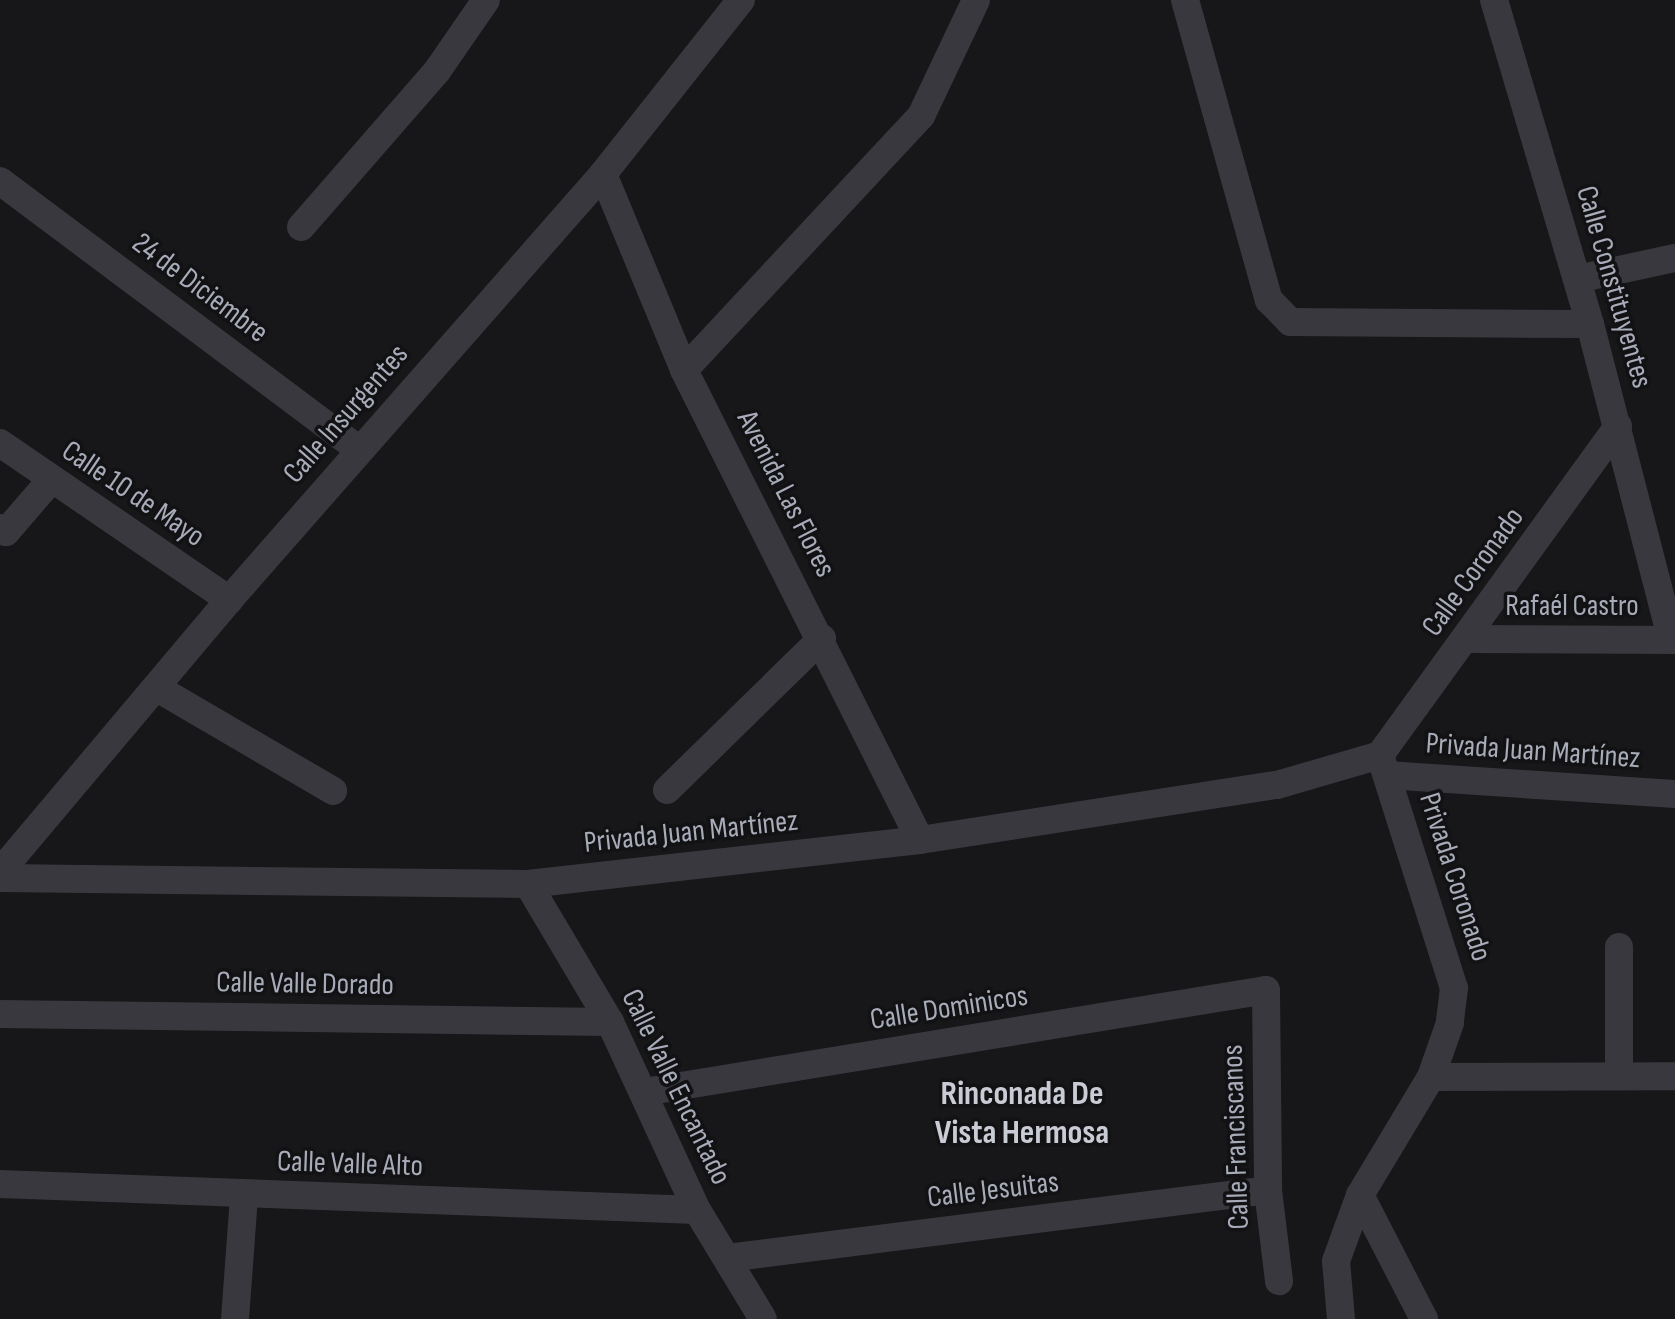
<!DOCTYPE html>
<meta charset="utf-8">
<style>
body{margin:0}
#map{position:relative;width:1675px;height:1319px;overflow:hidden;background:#171719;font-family:"Sofia Sans Condensed",sans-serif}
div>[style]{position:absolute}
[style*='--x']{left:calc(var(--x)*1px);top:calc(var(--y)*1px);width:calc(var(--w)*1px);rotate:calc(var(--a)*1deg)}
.street>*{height:28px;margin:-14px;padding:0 14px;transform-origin:14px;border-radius:14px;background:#38383e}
span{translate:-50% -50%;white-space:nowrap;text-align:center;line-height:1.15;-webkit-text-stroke:7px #121214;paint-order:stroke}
.street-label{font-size:30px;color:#a8acb9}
.quarter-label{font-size:34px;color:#caccd5;font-weight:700}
</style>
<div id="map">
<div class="street">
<div style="--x:1185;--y:0;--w:312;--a:74.4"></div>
<div style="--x:1269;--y:300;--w:30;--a:46"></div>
<div style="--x:1290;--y:322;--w:300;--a:0.4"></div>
<div style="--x:1494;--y:0;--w:338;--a:73.5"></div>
<div style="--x:1590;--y:324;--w:326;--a:75.5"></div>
<div style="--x:603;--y:174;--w:212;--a:67.5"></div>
<div style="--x:684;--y:370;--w:526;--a:63.34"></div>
<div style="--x:0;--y:181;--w:449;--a:36.8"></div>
<div style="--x:301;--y:227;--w:207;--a:-48.9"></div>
<div style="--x:437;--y:71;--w:86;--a:-55.4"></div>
<div style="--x:1577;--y:279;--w:100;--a:-12.1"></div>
<div style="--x:684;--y:370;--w:347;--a:-47"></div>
<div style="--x:921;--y:116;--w:128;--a:-64.6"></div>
<div style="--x:0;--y:443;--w:278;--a:34.4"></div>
<div style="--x:0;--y:528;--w:7;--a:34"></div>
<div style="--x:6;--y:532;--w:67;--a:-49.2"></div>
<div style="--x:1468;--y:639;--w:207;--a:0.3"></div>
<div style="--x:157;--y:688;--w:204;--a:30.3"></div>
<div style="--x:1380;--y:755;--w:244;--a:72.4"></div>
<div style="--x:1454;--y:988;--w:35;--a:97"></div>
<div style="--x:1450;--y:1023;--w:57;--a:109.4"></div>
<div style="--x:1431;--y:1077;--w:138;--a:121"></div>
<div style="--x:1360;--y:1195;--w:140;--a:62.7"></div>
<div style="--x:1380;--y:755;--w:406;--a:-54.1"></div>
<div style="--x:1387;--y:775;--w:289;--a:3.8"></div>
<div style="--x:667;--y:790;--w:217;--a:-44.4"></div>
<div style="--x:0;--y:872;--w:356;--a:-49.9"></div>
<div style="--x:229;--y:600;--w:567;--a:-48.72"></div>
<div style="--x:603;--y:174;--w:222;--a:-51.6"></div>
<div style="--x:0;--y:878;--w:528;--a:0.65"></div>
<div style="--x:528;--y:884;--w:394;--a:-6.4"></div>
<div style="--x:920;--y:840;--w:361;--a:-8.8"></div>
<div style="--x:1277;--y:785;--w:107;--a:-16.2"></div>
<div style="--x:528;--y:884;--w:161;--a:59.3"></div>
<div style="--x:610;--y:1022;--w:207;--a:65.2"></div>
<div style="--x:697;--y:1210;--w:127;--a:58.8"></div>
<div style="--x:1619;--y:947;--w:129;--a:90"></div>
<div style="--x:0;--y:1014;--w:610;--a:0.75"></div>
<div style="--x:1431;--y:1077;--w:244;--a:-0.2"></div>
<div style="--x:644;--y:1092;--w:630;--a:-9.31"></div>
<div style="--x:1266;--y:990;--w:200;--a:89.4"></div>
<div style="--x:1268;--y:1190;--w:92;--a:83.1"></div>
<div style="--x:0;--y:1184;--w:697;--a:2.14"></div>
<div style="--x:727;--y:1258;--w:545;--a:-7.16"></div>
<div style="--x:235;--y:1319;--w:124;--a:-85.8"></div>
<div style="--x:1341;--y:1319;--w:58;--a:-94.9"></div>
<div style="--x:1336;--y:1261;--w:70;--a:-70"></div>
</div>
<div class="street-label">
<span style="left:1614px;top:287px;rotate:74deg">Calle Constituyentes</span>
<span style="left:200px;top:288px;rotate:37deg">24 de Diciembre</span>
<span style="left:346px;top:414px;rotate:-49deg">Calle Insurgentes</span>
<span style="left:133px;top:494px;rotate:34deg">Calle 10 de Mayo</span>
<span style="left:786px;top:494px;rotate:63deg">Avenida Las Flores</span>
<span style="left:1473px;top:572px;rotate:-54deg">Calle Coronado</span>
<span style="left:1572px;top:606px">Rafaél Castro</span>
<span style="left:1533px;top:751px;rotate:4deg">Privada Juan Martínez</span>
<span style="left:691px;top:832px;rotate:-6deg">Privada Juan Martínez</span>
<span style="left:1455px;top:877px;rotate:72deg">Privada Coronado</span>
<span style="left:305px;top:984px;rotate:1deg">Calle Valle Dorado</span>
<span style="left:949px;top:1008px;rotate:-9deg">Calle Dominicos</span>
<span style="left:676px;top:1087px;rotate:64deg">Calle Valle Encantado</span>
<span style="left:1236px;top:1137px;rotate:-92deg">Calle Franciscanos</span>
<span style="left:350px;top:1164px;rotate:2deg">Calle Valle Alto</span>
<span style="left:993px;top:1190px;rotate:-7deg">Calle Jesuitas</span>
</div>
<div class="quarter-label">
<span style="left:1022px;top:1113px">Rinconada De<br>Vista Hermosa</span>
</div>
</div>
